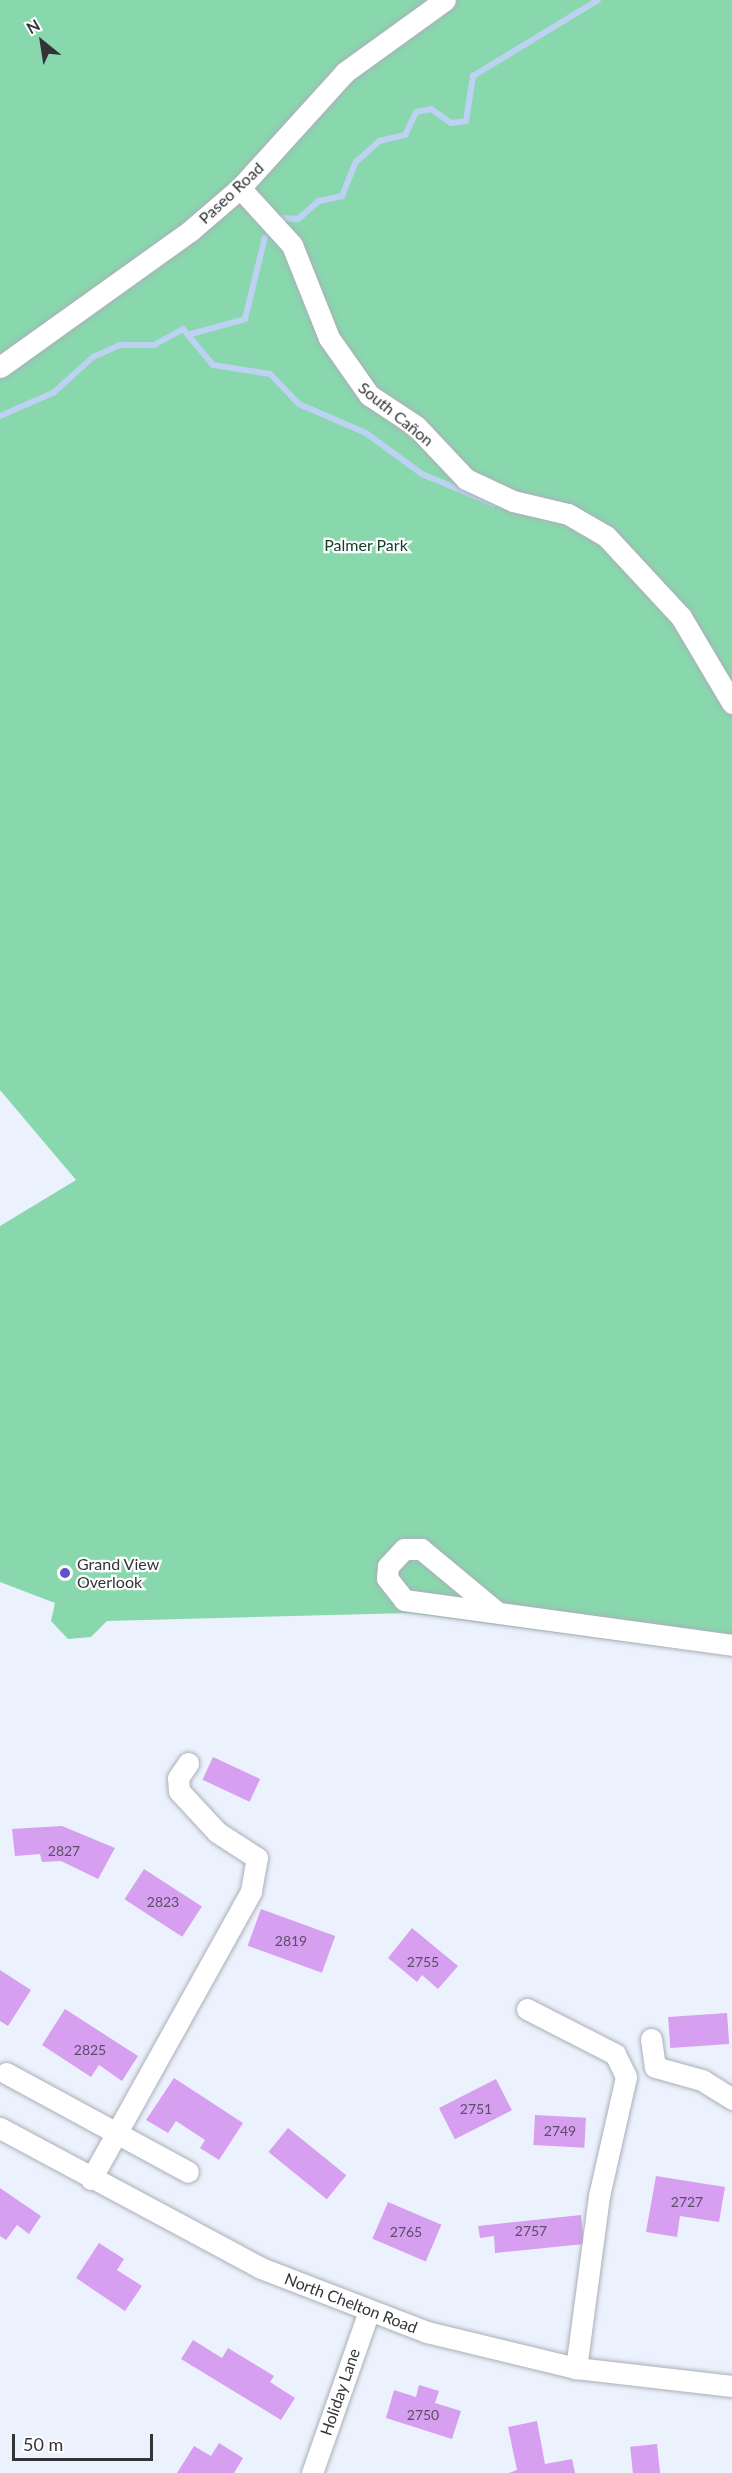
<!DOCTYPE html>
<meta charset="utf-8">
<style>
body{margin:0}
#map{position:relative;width:732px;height:2473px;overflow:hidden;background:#ecf2fd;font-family:Lato,sans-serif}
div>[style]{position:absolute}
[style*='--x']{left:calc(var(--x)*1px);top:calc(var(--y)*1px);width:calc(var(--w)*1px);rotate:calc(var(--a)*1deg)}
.green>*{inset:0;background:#89d7ad}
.stream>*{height:6px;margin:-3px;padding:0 3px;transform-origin:3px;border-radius:3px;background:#bdd1f2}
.building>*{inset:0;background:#d69ff0;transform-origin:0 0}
.roads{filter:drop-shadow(0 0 2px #aaafb9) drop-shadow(0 0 2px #aaafb9)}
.minor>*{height:21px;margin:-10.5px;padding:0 10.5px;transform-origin:10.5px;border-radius:10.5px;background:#fff}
.dots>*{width:16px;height:16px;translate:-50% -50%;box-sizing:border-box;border:3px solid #fff;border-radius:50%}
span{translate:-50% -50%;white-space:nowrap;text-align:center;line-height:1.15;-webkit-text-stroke:4.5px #fff;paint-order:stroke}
.number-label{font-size:14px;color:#5b4f66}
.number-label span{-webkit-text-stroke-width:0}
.street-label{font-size:16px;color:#323438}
.park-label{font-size:16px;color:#12402b}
.poi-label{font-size:16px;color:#323438}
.left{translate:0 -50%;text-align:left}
.north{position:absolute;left:12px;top:12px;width:60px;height:60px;-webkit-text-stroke:4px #fff;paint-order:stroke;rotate:330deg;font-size:16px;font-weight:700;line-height:24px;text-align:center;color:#323438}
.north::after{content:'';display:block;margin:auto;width:21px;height:27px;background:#323438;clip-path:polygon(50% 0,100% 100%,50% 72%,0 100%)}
.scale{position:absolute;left:12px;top:2434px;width:141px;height:27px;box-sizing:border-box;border:3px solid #323438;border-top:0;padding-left:8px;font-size:18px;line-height:21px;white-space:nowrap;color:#323438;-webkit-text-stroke:4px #fff;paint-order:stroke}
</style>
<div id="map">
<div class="green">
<div style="clip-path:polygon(0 0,732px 0,732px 1656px,409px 1613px,107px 1621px,91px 1637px,68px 1639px,51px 1621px,55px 1603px,0 1582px,0 1226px,76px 1180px,0 1090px)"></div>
</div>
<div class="stream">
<div style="--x:283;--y:218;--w:15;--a:4"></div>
<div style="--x:298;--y:219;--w:28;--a:-41"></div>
<div style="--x:319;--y:201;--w:24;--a:-12"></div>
<div style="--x:342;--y:196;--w:37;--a:-68"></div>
<div style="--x:356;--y:162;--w:31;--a:-42"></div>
<div style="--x:379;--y:141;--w:27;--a:-13"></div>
<div style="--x:405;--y:135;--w:25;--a:-64"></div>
<div style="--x:416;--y:112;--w:15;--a:-11"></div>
<div style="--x:431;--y:109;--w:24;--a:35"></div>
<div style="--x:451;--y:123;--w:15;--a:-8"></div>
<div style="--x:466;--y:121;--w:46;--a:-81.2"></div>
<div style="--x:473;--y:76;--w:146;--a:-31.3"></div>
<div style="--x:191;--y:334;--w:56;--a:-15.5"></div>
<div style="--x:245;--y:319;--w:84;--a:-76.3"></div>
<div style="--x:0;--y:416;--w:58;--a:-23.5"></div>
<div style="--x:53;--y:393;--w:54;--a:-42"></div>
<div style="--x:93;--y:357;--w:30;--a:-24"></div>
<div style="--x:120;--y:345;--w:34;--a:0"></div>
<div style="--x:154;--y:345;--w:33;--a:-29"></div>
<div style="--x:183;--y:329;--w:47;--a:50.2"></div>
<div style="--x:213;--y:365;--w:58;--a:9"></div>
<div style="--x:270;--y:374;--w:42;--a:46"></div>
<div style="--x:299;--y:404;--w:73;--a:23.4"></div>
<div style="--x:366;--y:433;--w:69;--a:36.2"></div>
<div style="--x:422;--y:474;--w:78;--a:22.6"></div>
</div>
<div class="building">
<div style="left:213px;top:1757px;width:52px;height:25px;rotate:25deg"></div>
<div style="clip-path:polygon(62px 1826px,115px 1848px,98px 1879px,61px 1861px,42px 1862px,40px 1854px,15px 1856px,12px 1829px)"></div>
<div style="left:144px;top:1869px;width:69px;height:36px;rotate:33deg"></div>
<div style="left:261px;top:1909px;width:79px;height:39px;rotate:20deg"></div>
<div style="clip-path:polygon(412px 1928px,458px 1966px,438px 1989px,422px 1975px,417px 1982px,388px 1958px)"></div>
<div style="clip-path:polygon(0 1970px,31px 1990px,8px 2026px,0 2021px)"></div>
<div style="clip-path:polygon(65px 2009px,138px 2056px,122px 2081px,99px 2065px,91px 2077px,42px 2045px)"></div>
<div style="left:727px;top:2013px;width:31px;height:59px;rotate:86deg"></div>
<div style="clip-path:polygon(174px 2078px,243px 2123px,219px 2160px,200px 2148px,205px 2140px,176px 2121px,168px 2133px,146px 2120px)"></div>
<div style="left:496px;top:2079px;width:35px;height:64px;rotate:63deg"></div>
<div style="left:535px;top:2115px;width:51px;height:30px;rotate:3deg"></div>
<div style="left:288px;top:2128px;width:75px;height:31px;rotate:39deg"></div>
<div style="clip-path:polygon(656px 2176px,725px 2187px,719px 2222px,680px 2216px,677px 2237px,646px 2232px)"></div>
<div style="clip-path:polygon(0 2188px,41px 2216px,29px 2234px,17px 2225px,6px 2240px,0 2236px)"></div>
<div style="left:388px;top:2202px;width:58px;height:40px;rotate:23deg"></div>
<div style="clip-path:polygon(581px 2215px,584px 2244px,495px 2253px,494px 2236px,480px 2238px,478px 2226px)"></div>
<div style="clip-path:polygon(99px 2243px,124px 2259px,117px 2270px,142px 2286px,125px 2311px,76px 2278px)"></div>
<div style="clip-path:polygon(193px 2340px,222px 2358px,228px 2348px,274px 2376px,270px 2382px,295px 2398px,281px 2420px,181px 2359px)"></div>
<div style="clip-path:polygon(419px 2385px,439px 2391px,435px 2403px,461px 2411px,452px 2439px,386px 2418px,394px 2390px,416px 2397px)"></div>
<div style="clip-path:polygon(537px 2421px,545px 2464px,572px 2459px,575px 2473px,509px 2473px,517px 2470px,508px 2427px)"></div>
<div style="clip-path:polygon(219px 2443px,243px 2458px,234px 2473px,177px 2473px,194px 2446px,211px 2456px)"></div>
<div style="left:657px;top:2444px;width:29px;height:27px;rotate:84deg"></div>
</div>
<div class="roads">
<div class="minor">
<div style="--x:240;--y:188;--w:77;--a:47.6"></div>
<div style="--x:292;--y:245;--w:100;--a:68.3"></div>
<div style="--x:329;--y:338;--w:70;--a:54.9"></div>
<div style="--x:369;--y:395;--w:56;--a:33.4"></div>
<div style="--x:416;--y:426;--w:73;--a:46.7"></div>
<div style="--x:466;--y:479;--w:52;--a:25.1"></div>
<div style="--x:513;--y:501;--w:57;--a:13.3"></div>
<div style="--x:568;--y:514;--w:44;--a:30.1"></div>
<div style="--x:606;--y:536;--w:110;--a:47.2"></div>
<div style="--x:681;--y:617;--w:100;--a:59.3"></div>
<div style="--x:0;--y:367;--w:234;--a:-35.6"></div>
<div style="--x:190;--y:231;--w:66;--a:-40.7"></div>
<div style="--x:240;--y:188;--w:156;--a:-47.8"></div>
<div style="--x:345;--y:72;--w:123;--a:-35.8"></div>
<div style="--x:497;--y:1612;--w:99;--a:-140.3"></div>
<div style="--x:421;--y:1549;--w:17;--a:180"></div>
<div style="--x:404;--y:1549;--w:23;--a:133"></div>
<div style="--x:388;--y:1566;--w:12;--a:95"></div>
<div style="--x:387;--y:1578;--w:28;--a:52"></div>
<div style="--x:404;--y:1600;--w:331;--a:7.8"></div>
<div style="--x:527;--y:2009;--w:99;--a:27.1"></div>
<div style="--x:615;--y:2054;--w:25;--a:64"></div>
<div style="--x:626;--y:2077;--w:122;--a:102.8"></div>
<div style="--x:599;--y:2196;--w:174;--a:97.6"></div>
<div style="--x:651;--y:2039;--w:28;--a:82"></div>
<div style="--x:655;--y:2067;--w:49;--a:15.5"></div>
<div style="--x:702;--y:2080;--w:36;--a:32"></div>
<div style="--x:6;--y:2073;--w:207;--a:28.5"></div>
<div style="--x:0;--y:2128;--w:296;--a:28.2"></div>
<div style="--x:261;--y:2268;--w:178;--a:21.1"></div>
<div style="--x:427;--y:2332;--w:153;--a:13.6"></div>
<div style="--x:576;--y:2368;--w:157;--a:6.6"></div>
<div style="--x:91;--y:2179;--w:329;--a:-60.9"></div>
<div style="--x:251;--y:1891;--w:34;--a:-80"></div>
<div style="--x:257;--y:1858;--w:48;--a:-147"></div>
<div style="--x:217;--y:1832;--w:56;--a:-132.8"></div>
<div style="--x:179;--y:1791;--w:13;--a:-94"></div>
<div style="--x:178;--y:1778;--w:18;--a:-56"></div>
<div style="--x:312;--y:2473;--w:172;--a:-70.6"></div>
</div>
</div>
<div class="dots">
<div style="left:65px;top:1573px;background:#5f52ca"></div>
</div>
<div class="number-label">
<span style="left:64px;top:1851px">2827</span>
<span style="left:163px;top:1902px">2823</span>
<span style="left:291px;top:1941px">2819</span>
<span style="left:423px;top:1962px">2755</span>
<span style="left:90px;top:2050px">2825</span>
<span style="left:476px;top:2109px">2751</span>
<span style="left:560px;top:2131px">2749</span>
<span style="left:687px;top:2202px">2727</span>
<span style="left:531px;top:2231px">2757</span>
<span style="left:406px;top:2232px">2765</span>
<span style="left:423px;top:2415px">2750</span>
</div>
<div class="street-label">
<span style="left:231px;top:193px;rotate:-43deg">Paseo Road</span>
<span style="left:396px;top:414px;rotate:39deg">South Cañon</span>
<span style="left:351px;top:2303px;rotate:21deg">North Chelton Road</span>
<span style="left:340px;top:2392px;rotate:-71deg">Holiday Lane</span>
</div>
<div class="park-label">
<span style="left:366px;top:545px">Palmer Park</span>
</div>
<div class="poi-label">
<span class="left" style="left:77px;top:1573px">Grand View<br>Overlook</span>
</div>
<div class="north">N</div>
<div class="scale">50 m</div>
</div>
